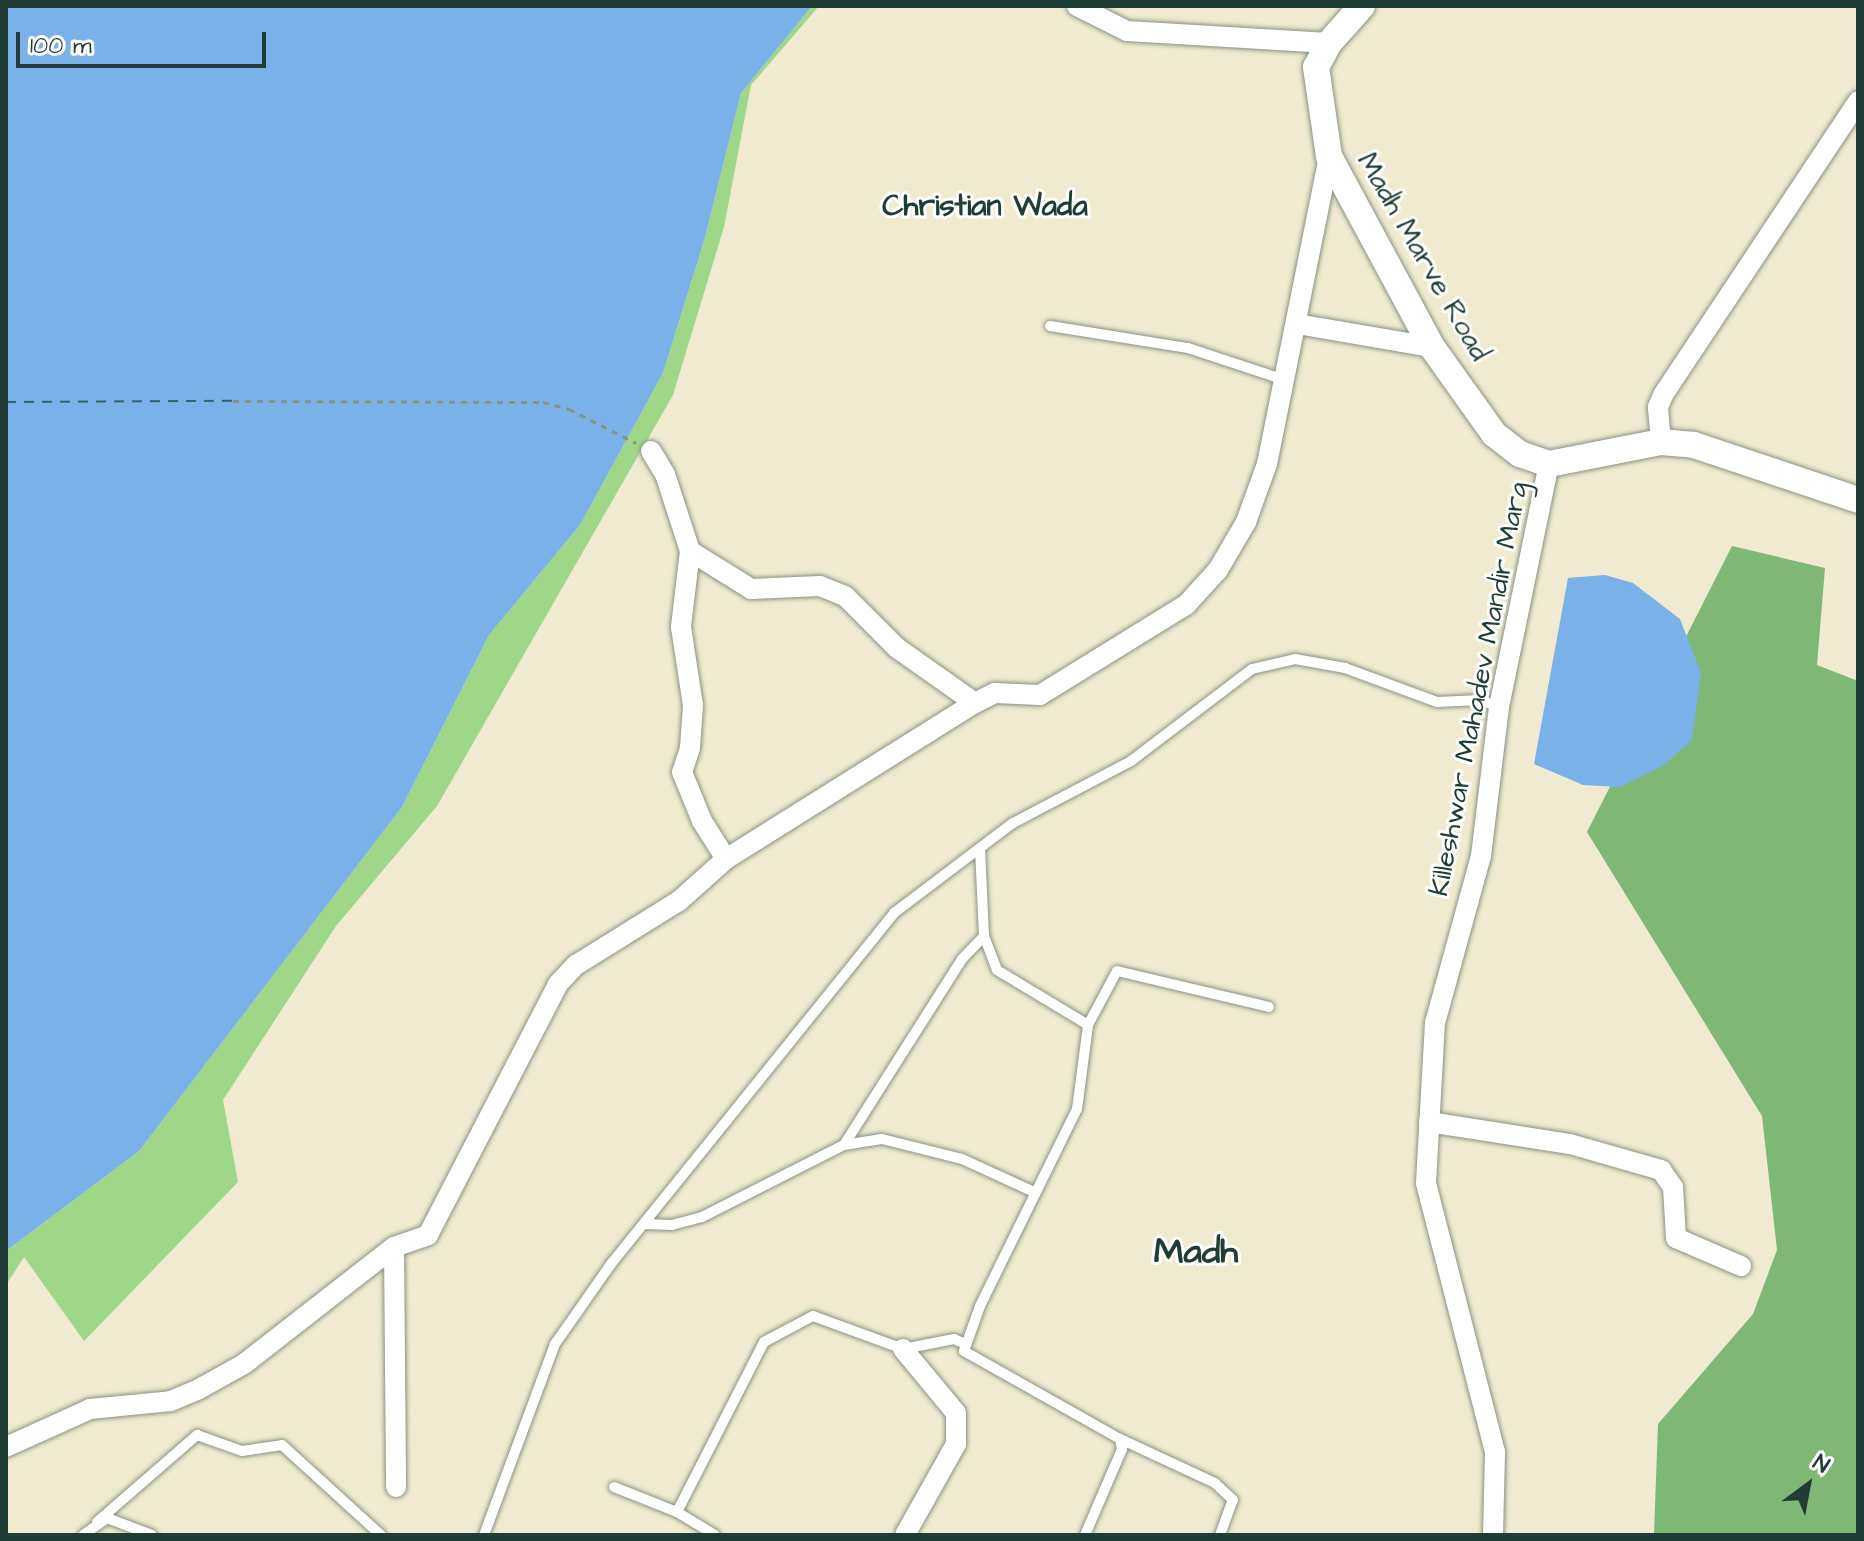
<!DOCTYPE html>
<style>
body{margin:0}
#map{position:relative;width:1864px;height:1541px;overflow:hidden;background:#efead0;font-family:"Architects Daughter",sans-serif}
div>[style]{position:absolute}
[style*='--x']{left:calc(var(--x)*1px);top:calc(var(--y)*1px);width:calc(var(--w)*1px);rotate:calc(var(--a)*1deg)}
.green>*{inset:0;background:#9fd789}
.forest>*{inset:0;background:#7fb875}
.water>*{inset:0;background:#7ab1e9}
.ferry>*{height:2px;margin-top:-1px;transform-origin:0;background:repeating-linear-gradient(90deg,#3a606a 0 10px,transparent 0 18px)}
.path>*{height:3px;margin-top:-1.5px;transform-origin:0;background:repeating-linear-gradient(90deg,#879482 0 6px,transparent 0 12px)}
.roads{filter:drop-shadow(0 0 2px #879482) drop-shadow(0 0 2px #879482)}
.service>*{height:10px;margin:-5px;padding:0 5px;transform-origin:5px;border-radius:5px;background:#fff}
.minor>*{height:20px;margin:-10px;padding:0 10px;transform-origin:10px;border-radius:10px;background:#fff}
.tertiary>*{height:26px;margin:-13px;padding:0 13px;transform-origin:13px;border-radius:13px;background:#fff}
span{translate:-50% -50%;white-space:nowrap;text-align:center;line-height:1.15;-webkit-text-stroke:6px #fff;paint-order:stroke}
.street-label{font-size:28px;color:#1f3d34}
.neighbourhood-label{font-size:30px;color:#1f3d34;font-weight:700}
.district-label{font-size:36px;color:#1f3d34;font-weight:700}
.frame{position:absolute;inset:0;border:8px solid #1f3d34;pointer-events:none}
.north{position:absolute;left:1768px;top:1445px;width:80px;height:80px;-webkit-text-stroke:6px #fff;paint-order:stroke;rotate:32deg;font-size:22px;font-weight:700;line-height:32px;text-align:center;color:#1f3d34}
.north::after{content:'';display:block;margin:auto;width:28px;height:36px;background:#1f3d34;clip-path:polygon(50% 0,100% 100%,50% 72%,0 100%)}
.scale{position:absolute;left:16px;top:32px;width:250px;height:36px;box-sizing:border-box;border:4px solid #1f3d34;border-top:0;padding-left:10px;font-size:24px;line-height:28px;white-space:nowrap;color:#1f3d34;-webkit-text-stroke:6px #fff;paint-order:stroke}
</style>
<div id="map">
<div class="green">
<div style="clip-path:polygon(812px 6px,819px 6px,751px 85px,724px 227px,673px 395px,437px 806px,336px 926px,223px 1100px,238px 1182px,84px 1341px,24px 1257px,6px 1285px,6px 1251px,139px 1151px,402px 807px,489px 635px,580px 525px,663px 373px,704px 241px,741px 93px)"></div>
</div>
<div class="forest">
<div style="clip-path:polygon(1732px 546px,1825px 568px,1817px 665px,1858px 681px,1858px 1535px,1654px 1535px,1658px 1424px,1753px 1314px,1777px 1250px,1762px 1116px,1587px 832px)"></div>
</div>
<div class="water">
<div style="clip-path:polygon(6px 6px,812px 6px,741px 93px,704px 241px,663px 373px,580px 525px,489px 635px,402px 807px,139px 1151px,6px 1251px)"></div>
<div style="clip-path:polygon(1605px 575px,1633px 583px,1680px 619px,1701px 673px,1692px 740px,1664px 765px,1620px 787px,1583px 785px,1534px 764px,1568px 578px)"></div>
</div>
<div class="ferry">
<div style="--x:6;--y:402;--w:227;--a:-0.3"></div>
</div>
<div class="path">
<div style="--x:233;--y:401;--w:310;--a:0.2"></div>
<div style="--x:543;--y:402;--w:27;--a:15"></div>
<div style="--x:569;--y:409;--w:75;--a:26.9"></div>
</div>
<div class="roads">
<div class="service">
<div style="--x:1050;--y:326;--w:140;--a:9.1"></div>
<div style="--x:1188;--y:348;--w:102;--a:18.3"></div>
<div style="--x:980;--y:848;--w:88;--a:87.4"></div>
<div style="--x:984;--y:936;--w:36;--a:69"></div>
<div style="--x:997;--y:970;--w:106;--a:31.1"></div>
<div style="--x:844;--y:1145;--w:220;--a:-57.6"></div>
<div style="--x:962;--y:959;--w:32;--a:-46"></div>
<div style="--x:644;--y:1224;--w:28;--a:2"></div>
<div style="--x:672;--y:1225;--w:31;--a:-15"></div>
<div style="--x:702;--y:1217;--w:159;--a:-26.9"></div>
<div style="--x:844;--y:1145;--w:38;--a:-9"></div>
<div style="--x:882;--y:1139;--w:82;--a:14"></div>
<div style="--x:962;--y:1159;--w:79;--a:24.6"></div>
<div style="--x:614;--y:1487;--w:68;--a:21.6"></div>
<div style="--x:677;--y:1512;--w:44;--a:31.2"></div>
<div style="--x:677;--y:1512;--w:191;--a:-62.9"></div>
<div style="--x:764;--y:1342;--w:55;--a:-28"></div>
<div style="--x:813;--y:1316;--w:96;--a:20.1"></div>
<div style="--x:903;--y:1349;--w:52;--a:-11.1"></div>
<div style="--x:954;--y:1339;--w:12;--a:24"></div>
<div style="--x:97;--y:1522;--w:133;--a:-41"></div>
<div style="--x:197;--y:1435;--w:48;--a:19.6"></div>
<div style="--x:242;--y:1451;--w:40;--a:-8.5"></div>
<div style="--x:282;--y:1445;--w:134;--a:42.3"></div>
<div style="--x:83;--y:1535;--w:29;--a:-35"></div>
<div style="--x:107;--y:1518;--w:48;--a:20.7"></div>
<div style="--x:484;--y:1535;--w:204;--a:-69.6"></div>
<div style="--x:555;--y:1344;--w:98;--a:-55"></div>
<div style="--x:611;--y:1264;--w:451;--a:-51.1"></div>
<div style="--x:894;--y:913;--w:149;--a:-37.1"></div>
<div style="--x:1013;--y:823;--w:133;--a:-27.7"></div>
<div style="--x:1131;--y:761;--w:152;--a:-37.2"></div>
<div style="--x:1252;--y:669;--w:44;--a:-13.1"></div>
<div style="--x:1295;--y:659;--w:51;--a:10.2"></div>
<div style="--x:1345;--y:668;--w:98;--a:20.3"></div>
<div style="--x:1437;--y:702;--w:44;--a:-2.6"></div>
<div style="--x:1481;--y:700;--w:19;--a:21"></div>
<div style="--x:1085;--y:1535;--w:94;--a:-66.7"></div>
<div style="--x:1122;--y:1449;--w:10;--a:-101"></div>
<div style="--x:1220;--y:1535;--w:37;--a:-70"></div>
<div style="--x:1233;--y:1500;--w:25;--a:-137"></div>
<div style="--x:1215;--y:1483;--w:105;--a:-155.1"></div>
<div style="--x:1120;--y:1439;--w:179;--a:-150.6"></div>
<div style="--x:964;--y:1351;--w:48;--a:-70.4"></div>
<div style="--x:980;--y:1306;--w:220;--a:-63.8"></div>
<div style="--x:1077;--y:1109;--w:85;--a:-82.5"></div>
<div style="--x:1088;--y:1025;--w:61;--a:-61.8"></div>
<div style="--x:1117;--y:971;--w:156;--a:13.3"></div>
</div>
<div class="minor">
<div style="--x:1077;--y:6;--w:56;--a:26.6"></div>
<div style="--x:1127;--y:31;--w:202;--a:3.4"></div>
<div style="--x:1297;--y:324;--w:137;--a:9.7"></div>
<div style="--x:1661;--y:442;--w:35;--a:-95"></div>
<div style="--x:1658;--y:407;--w:13;--a:-67"></div>
<div style="--x:1663;--y:395;--w:353;--a:-56.4"></div>
<div style="--x:651;--y:451;--w:27;--a:59"></div>
<div style="--x:665;--y:474;--w:81;--a:72"></div>
<div style="--x:690;--y:551;--w:77;--a:96.8"></div>
<div style="--x:681;--y:627;--w:79;--a:81.3"></div>
<div style="--x:693;--y:705;--w:43;--a:94"></div>
<div style="--x:690;--y:748;--w:25;--a:108"></div>
<div style="--x:682;--y:772;--w:53;--a:67.8"></div>
<div style="--x:702;--y:821;--w:45;--a:57.7"></div>
<div style="--x:690;--y:551;--w:72;--a:31.9"></div>
<div style="--x:751;--y:589;--w:69;--a:-2.5"></div>
<div style="--x:820;--y:586;--w:27;--a:22"></div>
<div style="--x:845;--y:596;--w:74;--a:45"></div>
<div style="--x:897;--y:648;--w:95;--a:35.2"></div>
<div style="--x:1429;--y:1122;--w:143;--a:8.9"></div>
<div style="--x:1570;--y:1144;--w:95;--a:15.9"></div>
<div style="--x:1661;--y:1170;--w:21;--a:55"></div>
<div style="--x:1673;--y:1187;--w:51;--a:86.6"></div>
<div style="--x:1676;--y:1238;--w:71;--a:23.3"></div>
<div style="--x:394;--y:1247;--w:240;--a:89.5"></div>
<div style="--x:903;--y:1349;--w:83;--a:50.4"></div>
<div style="--x:956;--y:1413;--w:31;--a:90"></div>
<div style="--x:956;--y:1444;--w:104;--a:119.3"></div>
<div style="--x:6;--y:1447;--w:92;--a:-24.3"></div>
<div style="--x:90;--y:1409;--w:81;--a:-5.6"></div>
<div style="--x:171;--y:1401;--w:30;--a:-23"></div>
<div style="--x:199;--y:1389;--w:51;--a:-29.1"></div>
<div style="--x:244;--y:1364;--w:190;--a:-38"></div>
<div style="--x:394;--y:1247;--w:36;--a:-19"></div>
<div style="--x:428;--y:1235;--w:283;--a:-62.6"></div>
<div style="--x:558;--y:984;--w:26;--a:-47"></div>
<div style="--x:576;--y:965;--w:121;--a:-31.9"></div>
<div style="--x:679;--y:901;--w:63;--a:-41.8"></div>
<div style="--x:726;--y:859;--w:294;--a:-32.1"></div>
<div style="--x:975;--y:703;--w:22;--a:-27"></div>
<div style="--x:995;--y:693;--w:45;--a:2.5"></div>
<div style="--x:1040;--y:695;--w:172;--a:-31.7"></div>
<div style="--x:1186;--y:605;--w:47;--a:-47.6"></div>
<div style="--x:1218;--y:570;--w:56;--a:-59.7"></div>
<div style="--x:1246;--y:522;--w:62;--a:-70.1"></div>
<div style="--x:1267;--y:464;--w:314;--a:-78.6"></div>
<div style="--x:1493;--y:1535;--w:83;--a:-88.6"></div>
<div style="--x:1495;--y:1452;--w:278;--a:-104.4"></div>
<div style="--x:1426;--y:1183;--w:160;--a:-86.8"></div>
<div style="--x:1435;--y:1023;--w:173;--a:-74.6"></div>
<div style="--x:1481;--y:856;--w:150;--a:-83.1"></div>
<div style="--x:1499;--y:707;--w:248;--a:-78.4"></div>
</div>
<div class="tertiary">
<div style="--x:1362;--y:6;--w:50;--a:131.7"></div>
<div style="--x:1329;--y:43;--w:27;--a:118"></div>
<div style="--x:1316;--y:67;--w:90;--a:81.7"></div>
<div style="--x:1329;--y:156;--w:217;--a:61.7"></div>
<div style="--x:1432;--y:347;--w:107;--a:54.5"></div>
<div style="--x:1494;--y:434;--w:33;--a:38"></div>
<div style="--x:1520;--y:454;--w:31;--a:19"></div>
<div style="--x:1549;--y:464;--w:114;--a:-11.1"></div>
<div style="--x:1661;--y:442;--w:33;--a:5"></div>
<div style="--x:1694;--y:445;--w:173;--a:18.5"></div>
</div>
</div>
<div class="street-label">
<span style="left:1423px;top:257px;rotate:60deg">Madh Marve Road</span>
<span style="left:1479px;top:689px;rotate:-79deg">Killeshwar Mahadev Mandir Marg</span>
</div>
<div class="neighbourhood-label">
<span style="left:985px;top:206px">Christian Wada</span>
</div>
<div class="district-label">
<span style="left:1196px;top:1252px">Madh</span>
</div>
<div class="frame"></div>
<div class="north">N</div>
<div class="scale">100 m</div>
</div>
